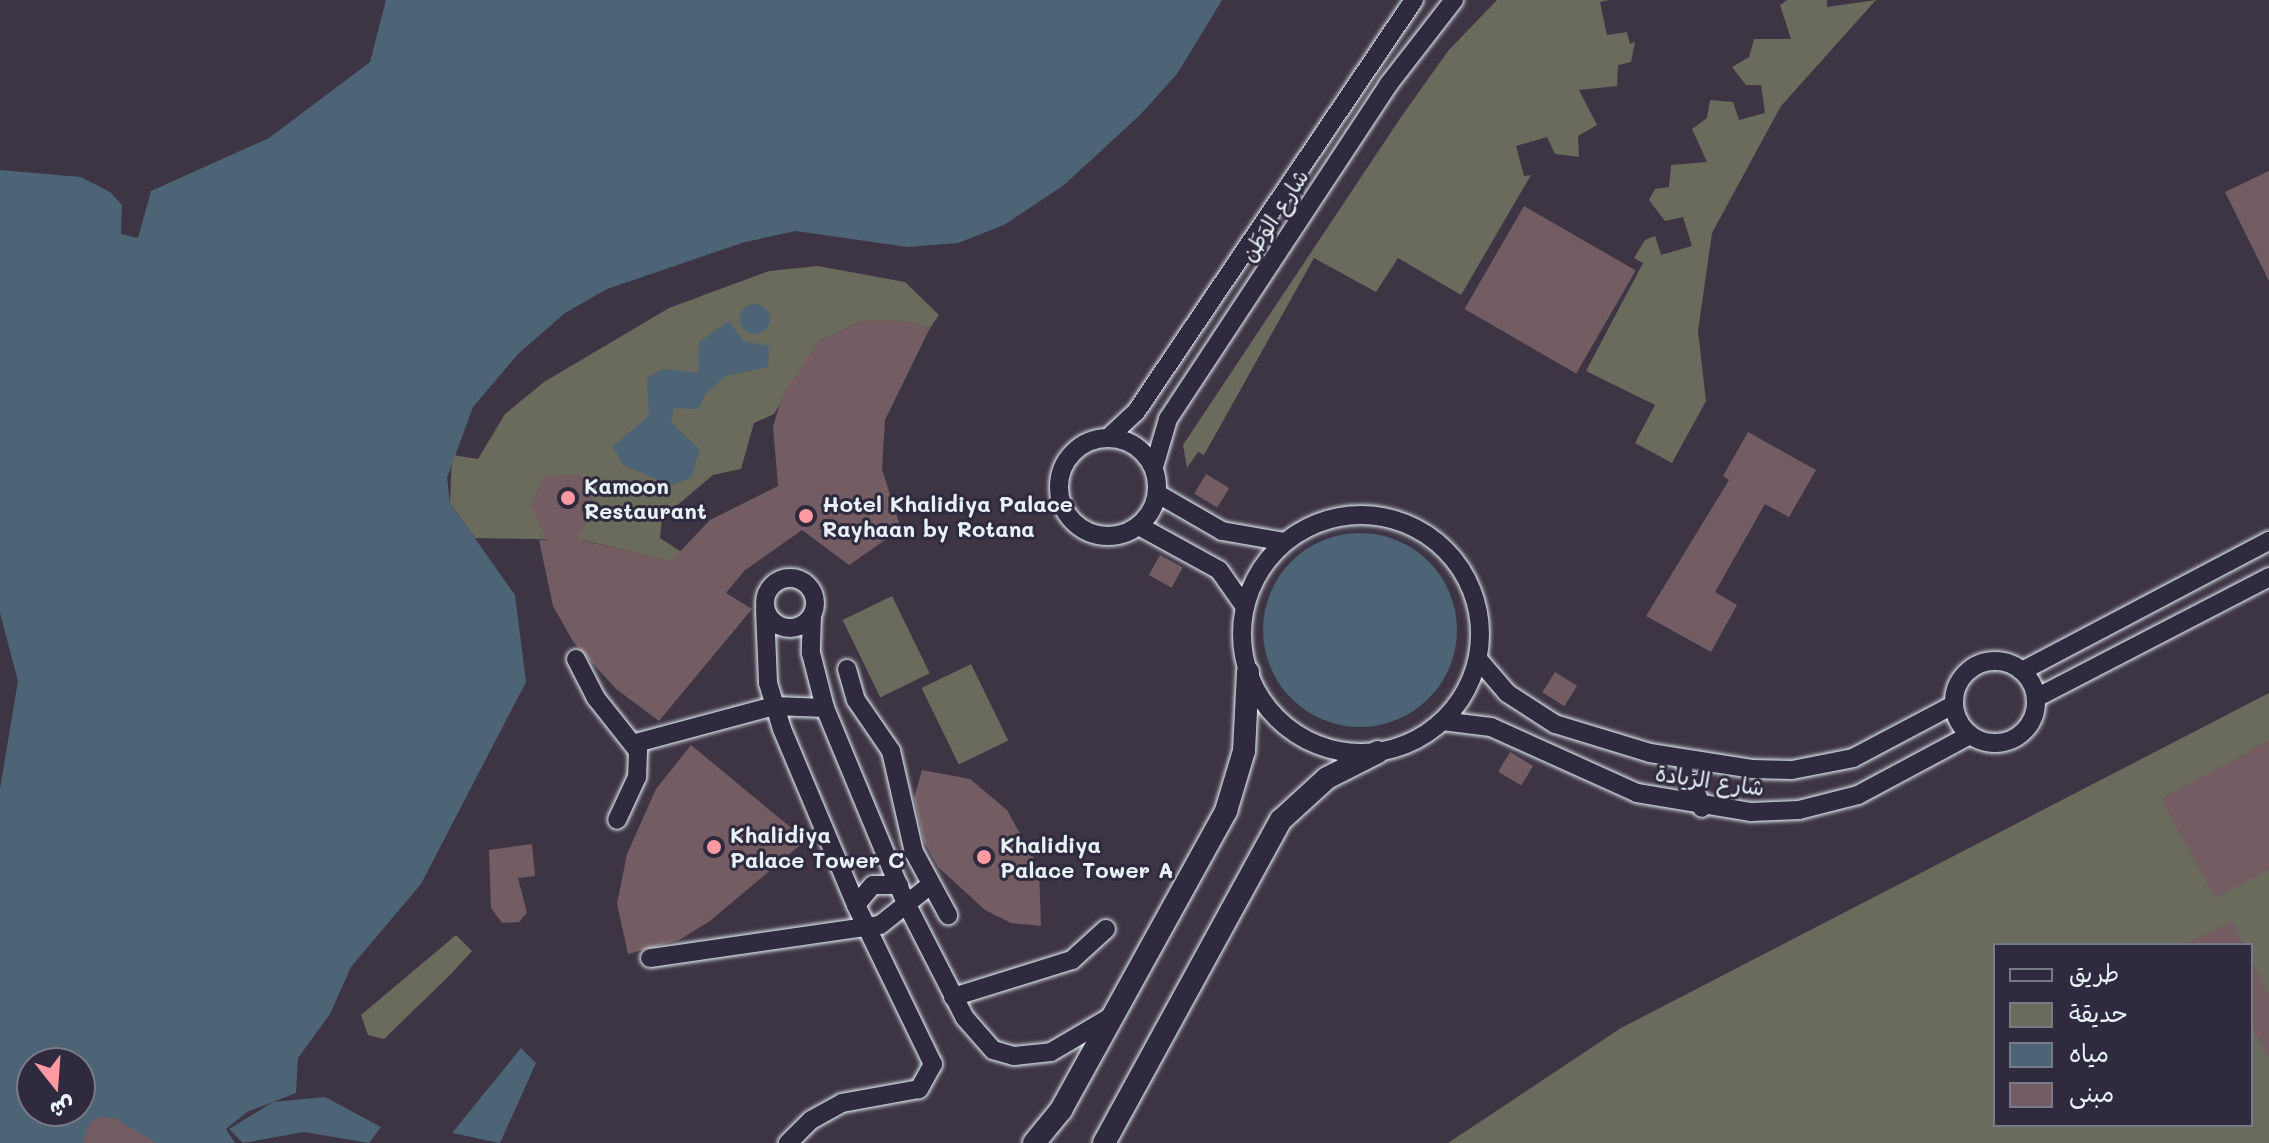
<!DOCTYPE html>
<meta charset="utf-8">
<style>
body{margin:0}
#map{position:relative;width:2269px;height:1143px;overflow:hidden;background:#3d3444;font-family:Mali,"Playpen Sans Arabic",sans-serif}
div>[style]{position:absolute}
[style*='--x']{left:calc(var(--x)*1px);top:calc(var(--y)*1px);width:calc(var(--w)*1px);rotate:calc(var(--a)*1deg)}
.green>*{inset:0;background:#6a6b5c;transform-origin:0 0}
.water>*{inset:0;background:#4c6476}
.round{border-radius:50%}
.building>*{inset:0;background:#735d62;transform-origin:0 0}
.roads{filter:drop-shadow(0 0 2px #e8f1f8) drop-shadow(0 0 2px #e8f1f8)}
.minor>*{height:18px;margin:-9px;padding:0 9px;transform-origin:9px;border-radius:9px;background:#2f2a3d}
.minor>.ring{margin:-9px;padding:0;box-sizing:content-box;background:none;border:18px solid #2f2a3d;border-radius:50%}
.tertiary>*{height:22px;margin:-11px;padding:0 11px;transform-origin:11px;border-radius:11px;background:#2f2a3d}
.dots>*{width:22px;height:22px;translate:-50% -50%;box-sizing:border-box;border:4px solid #2f2a3d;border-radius:50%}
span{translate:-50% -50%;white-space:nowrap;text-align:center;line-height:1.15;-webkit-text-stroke:6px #2f2a3d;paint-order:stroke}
.street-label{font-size:22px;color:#e8f1f8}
.poi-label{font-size:22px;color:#e8f1f8;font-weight:700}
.left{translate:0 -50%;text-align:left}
.legend{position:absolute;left:1993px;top:943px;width:260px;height:184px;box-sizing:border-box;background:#2f2a3d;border:2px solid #797a88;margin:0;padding:10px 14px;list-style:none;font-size:24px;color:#e8f1f8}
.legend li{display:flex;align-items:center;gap:16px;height:40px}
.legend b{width:40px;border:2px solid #797a88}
.north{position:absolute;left:16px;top:1047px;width:80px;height:80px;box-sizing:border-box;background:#2f2a3d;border:2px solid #797a88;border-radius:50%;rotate:163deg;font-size:22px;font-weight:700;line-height:32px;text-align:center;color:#e8f1f8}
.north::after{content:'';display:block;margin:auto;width:28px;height:36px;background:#ff9aa2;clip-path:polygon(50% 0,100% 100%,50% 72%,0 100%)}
</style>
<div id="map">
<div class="green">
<div style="clip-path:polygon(1497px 0,1609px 0,1600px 2px,1607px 35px,1627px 32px,1630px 44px,1635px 42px,1631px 62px,1618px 65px,1617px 86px,1579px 90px,1597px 125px,1578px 136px,1579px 157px,1555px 154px,1547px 137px,1516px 146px,1524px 176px,1531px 175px,1461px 295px,1398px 258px,1376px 292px,1314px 258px,1204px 455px,1198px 452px,1187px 468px,1183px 445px,1399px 120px,1448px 51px)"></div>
<div style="clip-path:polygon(1787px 0,1827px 0,1827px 7px,1876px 0,1781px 106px,1712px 233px,1698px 331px,1706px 401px,1672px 463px,1635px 443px,1655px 405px,1586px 371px,1643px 263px,1634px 258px,1645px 240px,1655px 236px,1661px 255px,1692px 246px,1683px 217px,1665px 221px,1649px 200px,1655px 189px,1669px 187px,1671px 165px,1707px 162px,1692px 129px,1707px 118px,1710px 100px,1733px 102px,1739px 120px,1765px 113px,1761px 85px,1746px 85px,1732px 67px,1749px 57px,1754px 39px,1791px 39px,1780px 5px)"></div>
<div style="clip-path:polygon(818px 266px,905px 282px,939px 315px,930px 328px,905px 321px,862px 321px,819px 341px,774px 414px,754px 423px,741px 469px,713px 475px,662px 518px,660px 538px,680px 551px,674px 562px,583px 540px,475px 538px,450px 503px,452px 455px,478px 459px,505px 414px,544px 382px,669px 308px,769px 271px)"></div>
<div style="left:892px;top:596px;width:86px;height:55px;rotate:64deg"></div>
<div style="left:971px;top:664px;width:85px;height:55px;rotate:64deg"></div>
<div style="clip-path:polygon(evenodd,2269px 693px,2269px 1143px,1448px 1143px,1621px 1028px,2269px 693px,1995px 945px,2251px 945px,2251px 1125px,1995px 1125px,1995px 945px)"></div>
<div style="clip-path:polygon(456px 935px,472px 951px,451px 974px,384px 1039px,368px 1035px,361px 1015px)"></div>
</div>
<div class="water">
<div style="clip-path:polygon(evenodd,386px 0,1222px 0,1177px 74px,1140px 115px,1064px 185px,1004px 225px,958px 243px,907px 247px,796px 231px,745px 242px,607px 289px,565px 313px,518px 354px,473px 407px,447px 478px,450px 503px,515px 595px,526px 682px,421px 884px,351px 967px,330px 1014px,298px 1058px,296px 1093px,247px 1112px,226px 1129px,235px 1143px,0 1143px,0 789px,18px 681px,0 613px,0 170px,81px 177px,110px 192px,122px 205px,121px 234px,138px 238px,151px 191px,269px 138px,370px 62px,386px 0,32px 1063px,80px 1063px,80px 1111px,32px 1111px,32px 1063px)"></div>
<div class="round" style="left:740px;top:304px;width:30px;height:30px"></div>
<div style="clip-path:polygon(729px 321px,743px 341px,769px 346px,768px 367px,726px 376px,705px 394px,699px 409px,674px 408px,671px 422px,700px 450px,691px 478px,671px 485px,623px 465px,613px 446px,649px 416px,647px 378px,663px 369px,698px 373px,699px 342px)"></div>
<div class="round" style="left:1263px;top:533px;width:194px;height:194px"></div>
<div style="clip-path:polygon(521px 1048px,536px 1063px,500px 1143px,452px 1133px)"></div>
<div style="clip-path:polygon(325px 1097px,381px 1127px,369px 1143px,304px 1132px,243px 1143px,229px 1129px,273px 1102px)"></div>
</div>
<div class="building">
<div style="clip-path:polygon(2269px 171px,2269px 281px,2225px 192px)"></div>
<div style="left:1524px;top:206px;width:129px;height:119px;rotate:30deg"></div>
<div style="clip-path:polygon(862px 321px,905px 321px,930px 328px,885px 420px,882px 469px,901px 529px,849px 565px,802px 530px,744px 571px,726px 593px,752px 609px,659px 721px,616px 689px,574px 643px,553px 606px,539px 540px,547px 540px,531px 506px,543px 476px,580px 474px,596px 505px,577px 539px,671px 561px,710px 520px,778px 486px,773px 427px,782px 396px,819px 341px)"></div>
<div style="clip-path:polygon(1748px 432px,1816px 470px,1789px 517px,1765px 504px,1715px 592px,1737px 605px,1711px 652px,1646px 616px,1729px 480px,1723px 476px)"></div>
<div style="left:1206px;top:474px;width:27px;height:23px;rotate:31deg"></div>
<div style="left:1160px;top:555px;width:26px;height:23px;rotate:29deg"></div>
<div style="left:1555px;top:672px;width:26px;height:24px;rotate:32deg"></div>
<div style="clip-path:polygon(2269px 740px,2269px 869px,2215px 898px,2161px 799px)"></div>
<div style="clip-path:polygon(691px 745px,806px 840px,710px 921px,679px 940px,628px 954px,617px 904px,627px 854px,656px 789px)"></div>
<div style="left:1510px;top:752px;width:27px;height:23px;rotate:31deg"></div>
<div style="clip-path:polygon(922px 770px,970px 779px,1007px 810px,1039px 868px,1041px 926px,1011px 923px,985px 910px,938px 867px,924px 842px,914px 798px)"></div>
<div style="clip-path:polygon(532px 844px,535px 876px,518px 878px,527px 913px,519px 922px,502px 923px,491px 908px,489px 850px)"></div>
<div style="clip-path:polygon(2232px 921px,2244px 945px,2182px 945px)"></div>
<div style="clip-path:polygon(2251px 959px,2269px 996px,2269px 1058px,2251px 1025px)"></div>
<div style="clip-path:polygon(100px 1117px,114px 1118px,156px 1143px,83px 1143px,90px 1122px)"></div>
</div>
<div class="roads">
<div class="minor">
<div style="--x:1109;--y:437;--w:37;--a:-43"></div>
<div style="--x:1136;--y:412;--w:497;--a:-56"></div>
<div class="ring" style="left:1059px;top:438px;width:80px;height:80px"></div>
<div style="--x:1154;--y:467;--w:50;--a:-73.7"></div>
<div style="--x:1168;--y:419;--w:400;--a:-56.6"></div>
<div style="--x:1388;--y:85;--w:108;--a:-52.2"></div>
<div style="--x:1158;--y:494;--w:74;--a:30"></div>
<div style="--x:1222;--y:531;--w:64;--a:9.9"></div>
<div class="ring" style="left:1242px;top:515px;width:220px;height:220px"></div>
<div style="--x:1139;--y:526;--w:91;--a:28.8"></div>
<div style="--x:1219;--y:570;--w:45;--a:54.9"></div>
<div class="ring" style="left:765px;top:578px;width:32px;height:32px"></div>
<div style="--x:765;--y:610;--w:73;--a:87.6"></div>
<div style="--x:768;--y:683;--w:48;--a:73.1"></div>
<div style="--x:782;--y:729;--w:191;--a:67.2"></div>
<div style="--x:856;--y:905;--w:177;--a:64.2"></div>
<div style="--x:933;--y:1064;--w:29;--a:119"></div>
<div style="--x:919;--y:1089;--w:78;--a:169.7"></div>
<div style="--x:842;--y:1103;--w:35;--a:151"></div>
<div style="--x:811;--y:1120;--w:33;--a:135"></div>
<div style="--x:812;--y:616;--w:37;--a:92"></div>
<div style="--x:811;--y:653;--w:57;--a:75.7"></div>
<div style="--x:825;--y:708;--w:209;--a:67.5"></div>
<div style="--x:905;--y:901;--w:131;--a:62.9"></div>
<div style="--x:965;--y:1018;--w:43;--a:48.8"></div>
<div style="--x:993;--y:1050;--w:22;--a:16"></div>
<div style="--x:1014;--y:1056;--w:37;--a:-6"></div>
<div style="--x:1051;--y:1052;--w:67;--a:-30.4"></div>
<div style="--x:576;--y:659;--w:44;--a:62.9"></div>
<div style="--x:596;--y:698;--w:68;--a:51.6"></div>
<div style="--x:638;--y:751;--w:26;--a:92"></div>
<div style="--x:637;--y:777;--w:47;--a:114.9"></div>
<div style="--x:1478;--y:659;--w:45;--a:49.5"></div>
<div style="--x:1507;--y:693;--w:57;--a:32.9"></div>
<div style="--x:1555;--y:724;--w:99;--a:17"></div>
<div style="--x:1650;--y:753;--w:103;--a:8.9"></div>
<div style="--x:1752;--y:769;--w:40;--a:1.4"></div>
<div style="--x:1792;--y:770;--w:62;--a:-11.1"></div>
<div style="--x:1853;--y:758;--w:113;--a:-27.9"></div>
<div class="ring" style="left:1954px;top:661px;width:64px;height:64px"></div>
<div style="--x:847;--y:669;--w:32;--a:74"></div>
<div style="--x:856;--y:700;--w:62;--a:55.5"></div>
<div style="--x:891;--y:751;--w:104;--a:77.2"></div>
<div style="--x:914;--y:852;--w:72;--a:61.6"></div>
<div style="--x:2022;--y:671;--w:279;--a:-27.8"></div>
<div style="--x:2036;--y:698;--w:263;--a:-27.4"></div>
<div style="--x:1442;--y:721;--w:49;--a:7"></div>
<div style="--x:1491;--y:727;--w:160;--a:24.3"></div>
<div style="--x:1637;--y:793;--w:116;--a:9.5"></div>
<div style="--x:1751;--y:812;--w:48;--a:-2.4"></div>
<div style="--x:1799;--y:810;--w:61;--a:-14.3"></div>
<div style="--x:1858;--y:795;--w:127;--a:-28.2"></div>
<div style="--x:636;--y:743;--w:143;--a:-15"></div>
<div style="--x:774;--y:706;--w:51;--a:2.2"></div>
<div style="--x:1684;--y:760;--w:51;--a:69.4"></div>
<div style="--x:856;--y:905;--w:26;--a:-50"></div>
<div style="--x:873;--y:885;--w:26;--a:0"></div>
<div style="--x:650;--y:958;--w:232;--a:-8.2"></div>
<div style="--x:880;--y:925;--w:63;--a:-38.5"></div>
<div style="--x:953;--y:997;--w:125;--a:-17.3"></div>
<div style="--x:1072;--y:960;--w:46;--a:-42.4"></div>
</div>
<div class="tertiary">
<div style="--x:1034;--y:1143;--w:43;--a:-50.7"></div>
<div style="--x:1061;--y:1110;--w:342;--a:-61.1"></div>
<div style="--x:1226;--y:811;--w:63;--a:-73.3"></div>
<div style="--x:1244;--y:751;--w:79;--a:-87.1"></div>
<div style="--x:1104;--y:1143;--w:368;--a:-61.3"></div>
<div style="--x:1281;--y:820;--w:62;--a:-42.4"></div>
<div style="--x:1327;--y:778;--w:57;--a:-27"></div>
</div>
</div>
<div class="dots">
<div style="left:568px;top:498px;background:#ff9aa2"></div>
<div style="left:806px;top:516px;background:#ff9aa2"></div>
<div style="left:714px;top:847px;background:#ff9aa2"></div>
<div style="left:984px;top:857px;background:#ff9aa2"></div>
</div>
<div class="street-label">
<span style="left:1274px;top:215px;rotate:-57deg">شارع الوَطَن</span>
<span style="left:1710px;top:780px;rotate:8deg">شارع الرِّيادة</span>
</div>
<div class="poi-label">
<span class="left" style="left:584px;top:498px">Kamoon<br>Restaurant</span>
<span class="left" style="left:822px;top:516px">Hotel Khalidiya Palace<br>Rayhaan by Rotana</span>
<span class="left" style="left:730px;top:847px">Khalidiya<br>Palace Tower C</span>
<span class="left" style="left:1000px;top:857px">Khalidiya<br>Palace Tower A</span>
</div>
<ul class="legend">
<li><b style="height:10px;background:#2f2a3d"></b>طريق</li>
<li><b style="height:22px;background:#6a6b5c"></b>حديقة</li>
<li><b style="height:22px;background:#4c6476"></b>مياه</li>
<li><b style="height:22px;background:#735d62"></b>مبنى</li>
</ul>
<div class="north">ش</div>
</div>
